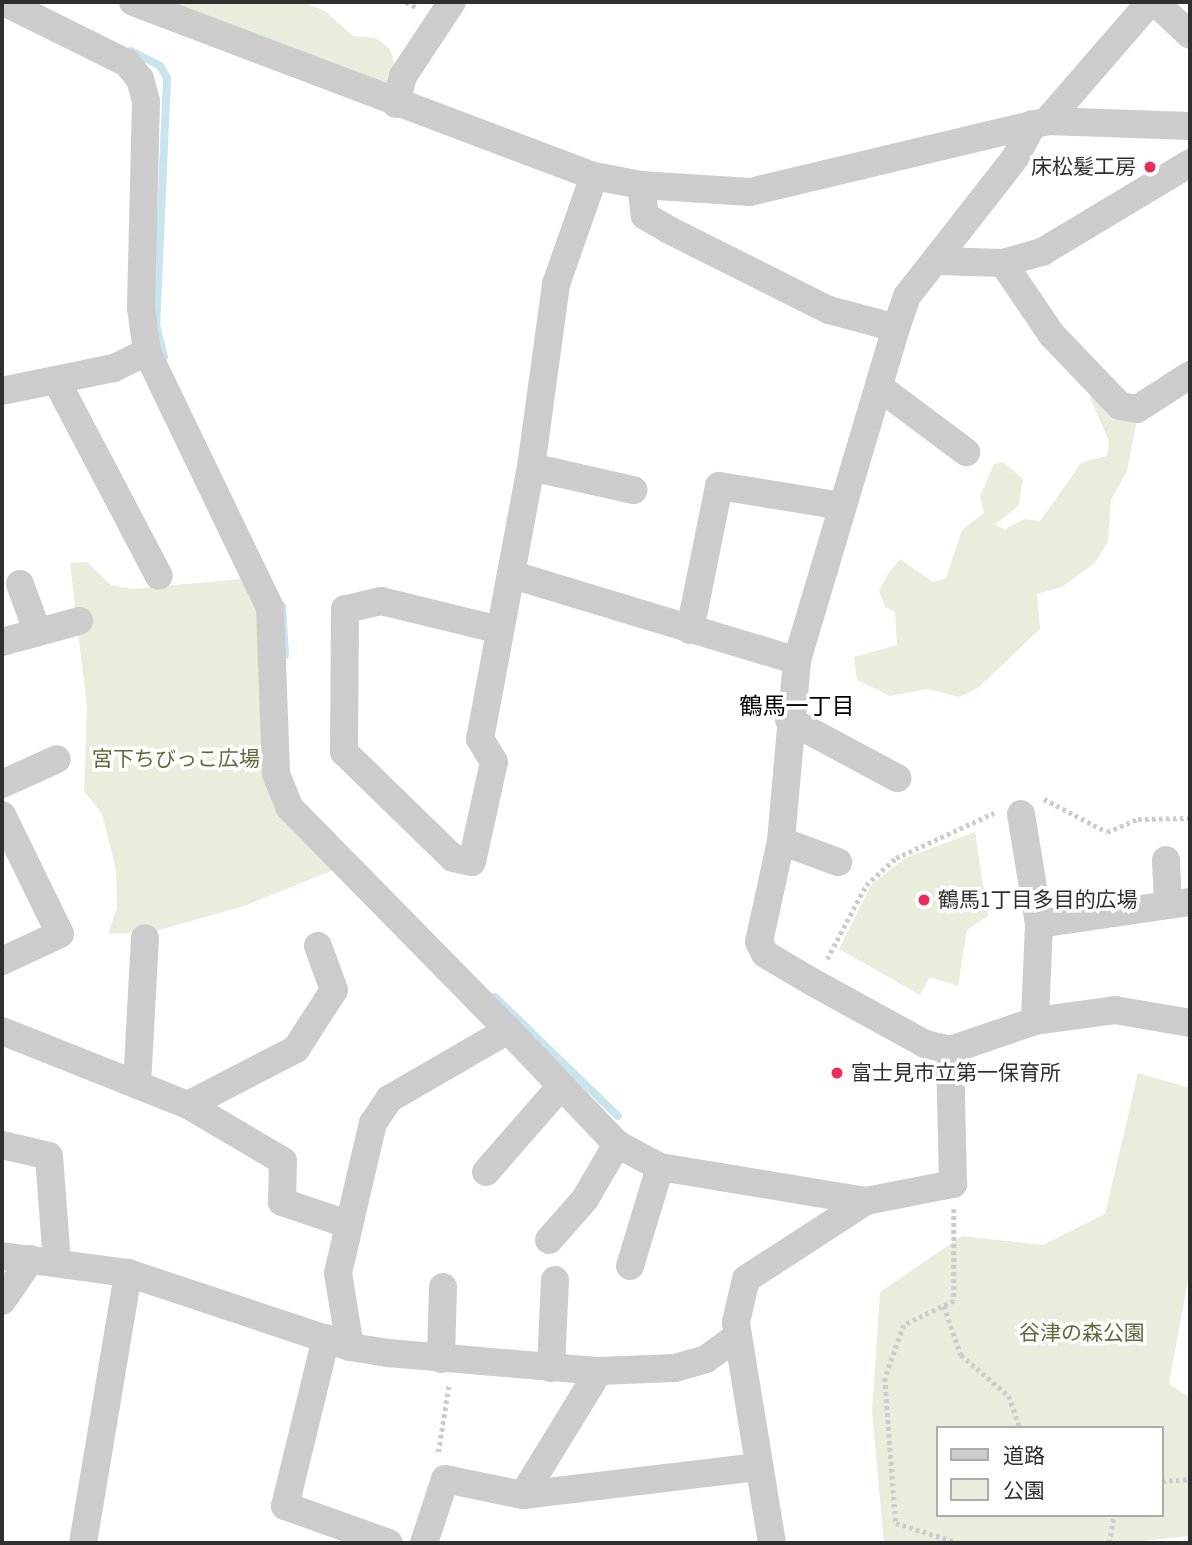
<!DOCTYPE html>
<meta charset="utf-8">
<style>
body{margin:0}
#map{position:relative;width:1192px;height:1545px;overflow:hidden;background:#fff;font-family:"Source Sans 3","Noto Sans JP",sans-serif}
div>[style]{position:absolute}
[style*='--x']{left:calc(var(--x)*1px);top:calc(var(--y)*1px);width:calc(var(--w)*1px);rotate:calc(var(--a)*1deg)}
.green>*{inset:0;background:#e8eddc}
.stream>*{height:8px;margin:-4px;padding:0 4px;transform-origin:4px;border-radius:4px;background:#c8e4ed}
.path>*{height:4.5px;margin-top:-2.25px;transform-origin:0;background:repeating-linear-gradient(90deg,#ccc 0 3.5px,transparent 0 7px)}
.minor>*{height:28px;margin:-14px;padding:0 14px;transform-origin:14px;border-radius:14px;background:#ccc}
.dots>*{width:19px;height:19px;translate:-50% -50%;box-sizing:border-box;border:4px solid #fff;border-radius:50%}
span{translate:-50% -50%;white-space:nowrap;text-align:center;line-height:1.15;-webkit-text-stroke:7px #fff;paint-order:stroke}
.poi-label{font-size:21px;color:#2f2f2f}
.right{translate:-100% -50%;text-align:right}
.left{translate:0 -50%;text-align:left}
.park-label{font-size:21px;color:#5a6c3b}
.neighbourhood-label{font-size:23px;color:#000}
.frame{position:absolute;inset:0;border:4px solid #2f2f2f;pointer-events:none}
.legend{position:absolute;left:936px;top:1426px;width:228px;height:91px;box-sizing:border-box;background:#fff;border:2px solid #acacac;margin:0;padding:9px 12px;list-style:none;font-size:21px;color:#2f2f2f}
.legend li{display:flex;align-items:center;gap:14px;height:35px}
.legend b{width:35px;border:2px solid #acacac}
</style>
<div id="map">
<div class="green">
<div style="clip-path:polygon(170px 2px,303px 2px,325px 11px,353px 36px,376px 38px,390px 49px,396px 70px,390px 82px,376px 86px)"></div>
<div style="clip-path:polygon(1094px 392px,1136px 415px,1136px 425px,1127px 471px,1111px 500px,1108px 542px,1095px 563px,1062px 587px,1037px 594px,1040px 629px,978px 688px,959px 697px,928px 689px,890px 696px,857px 680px,854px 657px,897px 645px,895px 612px,885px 607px,879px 591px,887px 575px,900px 559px,933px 582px,946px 578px,962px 530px,984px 513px,980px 496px,994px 464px,1003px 462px,1023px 479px,1019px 505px,995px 525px,1005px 529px,1024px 519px,1040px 521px,1082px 462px,1107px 456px,1109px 441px,1090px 398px)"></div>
<div style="clip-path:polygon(87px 562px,111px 585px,131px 589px,253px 578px,262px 598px,267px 736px,336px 869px,244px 906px,156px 931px,108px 934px,117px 908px,116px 870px,102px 814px,84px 791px,87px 708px,70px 563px)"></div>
<div style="clip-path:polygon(975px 832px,988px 916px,967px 930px,958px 986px,930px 977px,920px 995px,839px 949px,871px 885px,905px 858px)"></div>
<div style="clip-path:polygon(evenodd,1138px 1073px,1190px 1088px,1190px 1269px,1169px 1384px,1190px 1398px,1190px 1536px,1121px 1543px,884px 1543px,872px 1411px,880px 1292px,962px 1236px,1043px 1245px,1105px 1214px,1138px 1073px,938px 1428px,1162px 1428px,1162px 1515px,938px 1515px,938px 1428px)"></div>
</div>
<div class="stream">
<div style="--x:131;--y:51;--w:33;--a:27"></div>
<div style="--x:160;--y:66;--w:14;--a:60"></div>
<div style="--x:167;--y:78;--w:247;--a:92.5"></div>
<div style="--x:156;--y:325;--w:33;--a:76"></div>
<div style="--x:282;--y:606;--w:49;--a:86.5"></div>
<div style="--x:495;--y:997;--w:171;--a:44.1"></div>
</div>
<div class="path">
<div style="--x:406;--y:2;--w:13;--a:27"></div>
<div style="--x:1044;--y:799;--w:71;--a:27.6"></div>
<div style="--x:1107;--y:832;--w:34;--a:-23"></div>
<div style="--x:1138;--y:819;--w:52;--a:-1.1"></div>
<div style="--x:827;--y:959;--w:84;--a:-62.2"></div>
<div style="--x:866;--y:885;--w:40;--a:-42"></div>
<div style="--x:896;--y:858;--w:108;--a:-24.7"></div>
<div style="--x:954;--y:1209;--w:92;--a:90"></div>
<div style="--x:954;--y:1301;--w:55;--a:154.4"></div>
<div style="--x:904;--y:1325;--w:56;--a:109.7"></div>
<div style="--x:885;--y:1378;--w:145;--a:85.7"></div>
<div style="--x:896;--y:1523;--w:66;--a:17.6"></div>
<div style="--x:944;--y:1306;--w:52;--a:70.9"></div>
<div style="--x:961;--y:1355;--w:63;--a:40.5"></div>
<div style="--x:1009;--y:1396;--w:34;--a:71"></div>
<div style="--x:438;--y:1452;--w:68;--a:-80.7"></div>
<div style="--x:1162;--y:1481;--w:28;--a:-4"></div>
<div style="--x:1109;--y:1543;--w:28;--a:-80"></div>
</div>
<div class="minor">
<div style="--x:4;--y:2;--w:137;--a:26.4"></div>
<div style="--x:127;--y:63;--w:21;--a:51"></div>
<div style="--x:140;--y:79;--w:23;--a:75"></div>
<div style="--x:146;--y:101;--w:207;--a:91.4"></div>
<div style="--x:141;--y:308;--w:44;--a:82.2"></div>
<div style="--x:147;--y:352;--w:284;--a:64.3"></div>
<div style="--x:270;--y:608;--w:166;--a:87.9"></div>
<div style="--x:276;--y:774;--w:35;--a:68"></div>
<div style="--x:289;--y:807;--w:313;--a:45.5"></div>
<div style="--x:133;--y:2;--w:493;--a:20.7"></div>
<div style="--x:594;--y:176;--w:48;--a:10.8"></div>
<div style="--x:641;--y:185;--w:109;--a:3.7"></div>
<div style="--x:750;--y:192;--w:305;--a:-13.4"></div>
<div style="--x:1047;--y:121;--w:143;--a:2"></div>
<div style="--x:1155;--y:2;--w:48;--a:43.3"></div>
<div style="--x:396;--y:104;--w:29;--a:-76"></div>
<div style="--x:403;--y:76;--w:89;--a:-56.5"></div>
<div style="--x:1047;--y:121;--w:157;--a:-49.1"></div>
<div style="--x:1033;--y:124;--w:38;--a:118"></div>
<div style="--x:1015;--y:158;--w:175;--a:128"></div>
<div style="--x:907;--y:296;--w:34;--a:109"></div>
<div style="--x:896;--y:328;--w:347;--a:106.6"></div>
<div style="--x:797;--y:661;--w:181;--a:95.1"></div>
<div style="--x:781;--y:841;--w:103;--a:102.3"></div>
<div style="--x:759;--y:942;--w:13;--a:63"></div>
<div style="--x:765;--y:954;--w:59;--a:30.5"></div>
<div style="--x:816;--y:984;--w:124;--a:28.8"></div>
<div style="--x:925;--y:1044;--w:26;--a:13"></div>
<div style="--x:950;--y:1050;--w:90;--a:-18.8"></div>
<div style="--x:1035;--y:1021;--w:81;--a:-7.8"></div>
<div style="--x:1115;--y:1010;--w:76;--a:9.8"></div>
<div style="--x:641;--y:185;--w:31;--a:83"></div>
<div style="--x:645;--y:216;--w:28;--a:30"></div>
<div style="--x:669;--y:230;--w:179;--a:26.6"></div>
<div style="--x:829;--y:310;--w:69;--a:15"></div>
<div style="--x:937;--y:261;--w:66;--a:1.7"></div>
<div style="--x:1003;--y:263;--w:41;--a:-15.8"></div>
<div style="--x:1042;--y:252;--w:173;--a:-31"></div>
<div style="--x:1003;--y:263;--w:87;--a:55.8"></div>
<div style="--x:1052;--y:335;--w:98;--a:46.2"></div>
<div style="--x:1120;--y:406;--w:17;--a:10"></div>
<div style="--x:1137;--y:409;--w:63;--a:-32.7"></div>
<div style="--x:56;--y:380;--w:221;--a:62.3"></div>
<div style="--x:879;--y:387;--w:109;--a:36.8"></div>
<div style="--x:2;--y:391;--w:114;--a:-11.6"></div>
<div style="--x:114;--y:368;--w:37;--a:-26"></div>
<div style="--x:531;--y:467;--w:105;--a:12.7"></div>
<div style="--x:513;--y:575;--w:297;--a:16.8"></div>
<div style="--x:20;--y:584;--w:50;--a:70.1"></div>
<div style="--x:500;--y:630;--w:122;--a:-166.3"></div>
<div style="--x:381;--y:601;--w:37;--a:167"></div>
<div style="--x:345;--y:609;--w:143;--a:90.4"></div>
<div style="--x:344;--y:752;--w:152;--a:44.2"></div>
<div style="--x:453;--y:858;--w:19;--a:12"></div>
<div style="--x:472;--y:862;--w:102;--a:-77.6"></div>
<div style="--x:494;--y:762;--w:27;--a:-121"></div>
<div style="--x:480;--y:739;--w:277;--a:-79.4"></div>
<div style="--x:531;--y:467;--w:185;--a:-82.2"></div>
<div style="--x:556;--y:284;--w:114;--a:-70.6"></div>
<div style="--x:690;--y:630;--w:147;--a:-78.6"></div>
<div style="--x:719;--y:486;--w:125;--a:9.2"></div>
<div style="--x:2;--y:642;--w:80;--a:-15.3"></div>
<div style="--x:789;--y:720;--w:123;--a:28.2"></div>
<div style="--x:2;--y:784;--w:60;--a:-24.4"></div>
<div style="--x:1021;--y:814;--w:111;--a:80.7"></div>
<div style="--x:1039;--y:924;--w:97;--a:92.4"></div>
<div style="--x:2;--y:815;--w:132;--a:64"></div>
<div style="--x:60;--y:934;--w:64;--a:155"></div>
<div style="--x:781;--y:841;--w:61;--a:20.2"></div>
<div style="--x:1166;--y:860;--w:44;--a:87.4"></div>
<div style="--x:1039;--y:924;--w:153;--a:-8.3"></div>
<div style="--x:2;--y:1031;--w:200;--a:21.7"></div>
<div style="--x:188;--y:1105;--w:110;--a:30.5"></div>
<div style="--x:283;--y:1161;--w:41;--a:91.4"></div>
<div style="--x:282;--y:1202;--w:65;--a:18.7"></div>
<div style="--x:137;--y:1085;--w:147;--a:-86.9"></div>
<div style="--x:188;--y:1105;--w:122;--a:-27.4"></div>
<div style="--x:296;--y:1049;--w:70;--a:-57.2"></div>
<div style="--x:334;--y:990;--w:47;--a:-110"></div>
<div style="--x:2;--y:1145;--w:48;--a:13.2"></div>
<div style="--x:49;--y:1156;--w:106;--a:85.7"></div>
<div style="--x:486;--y:1172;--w:114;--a:-48.9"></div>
<div style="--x:549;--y:1240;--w:55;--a:-48.7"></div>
<div style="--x:585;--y:1199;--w:64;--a:-59.8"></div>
<div style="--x:2;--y:1256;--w:127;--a:7.7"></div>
<div style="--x:128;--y:1273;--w:234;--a:18.4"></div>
<div style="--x:350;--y:1347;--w:38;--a:9"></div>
<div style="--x:388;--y:1353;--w:212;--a:4.9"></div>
<div style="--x:599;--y:1371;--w:76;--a:-2.3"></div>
<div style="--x:675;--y:1368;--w:32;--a:-16"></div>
<div style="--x:706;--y:1359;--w:39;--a:-36"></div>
<div style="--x:630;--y:1266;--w:103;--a:-73.1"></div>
<div style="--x:2;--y:1301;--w:51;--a:-55.4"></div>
<div style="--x:326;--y:1338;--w:173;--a:103.7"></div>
<div style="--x:285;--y:1506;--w:110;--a:19.6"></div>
<div style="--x:350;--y:1347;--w:75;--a:-99.2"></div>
<div style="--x:338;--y:1273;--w:154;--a:-76.9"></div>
<div style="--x:373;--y:1123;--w:29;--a:-56"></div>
<div style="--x:389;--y:1099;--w:138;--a:-30.1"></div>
<div style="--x:508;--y:1030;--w:158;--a:46.3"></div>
<div style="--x:617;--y:1144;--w:49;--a:28.1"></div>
<div style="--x:660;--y:1167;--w:209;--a:9.4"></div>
<div style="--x:441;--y:1359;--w:72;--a:-88.4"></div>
<div style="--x:551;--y:1368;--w:88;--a:-87.4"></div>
<div style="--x:523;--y:1495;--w:145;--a:-58.5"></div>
<div style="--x:83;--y:1543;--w:274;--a:-80.5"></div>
<div style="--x:424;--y:1543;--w:67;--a:-71.8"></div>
<div style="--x:445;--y:1479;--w:80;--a:11.6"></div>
<div style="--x:523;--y:1495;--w:237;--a:-6.8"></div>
<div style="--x:772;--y:1543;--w:224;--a:-99.3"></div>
<div style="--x:736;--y:1322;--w:44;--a:-76.9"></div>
<div style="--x:746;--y:1279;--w:143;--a:-33"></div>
<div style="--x:866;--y:1201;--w:89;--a:-11.1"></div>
<div style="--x:953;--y:1184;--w:134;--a:-91.3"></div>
</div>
<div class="dots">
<div style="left:1150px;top:167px;background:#eb2c58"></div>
<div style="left:924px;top:900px;background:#eb2c58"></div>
<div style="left:837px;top:1073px;background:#eb2c58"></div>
</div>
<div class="poi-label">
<span class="right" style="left:1136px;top:167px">床松髪工房</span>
<span class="left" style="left:938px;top:900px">鶴馬1丁目多目的広場</span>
<span class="left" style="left:851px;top:1073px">富士見市立第一保育所</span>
</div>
<div class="park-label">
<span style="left:176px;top:759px">宮下ちびっこ広場</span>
<span style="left:1082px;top:1333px">谷津の森公園</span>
</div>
<div class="neighbourhood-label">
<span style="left:797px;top:707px">鶴馬一丁目</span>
</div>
<div class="frame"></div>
<ul class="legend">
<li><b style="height:9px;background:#ccc"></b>道路</li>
<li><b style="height:19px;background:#e8eddc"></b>公園</li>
</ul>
</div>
